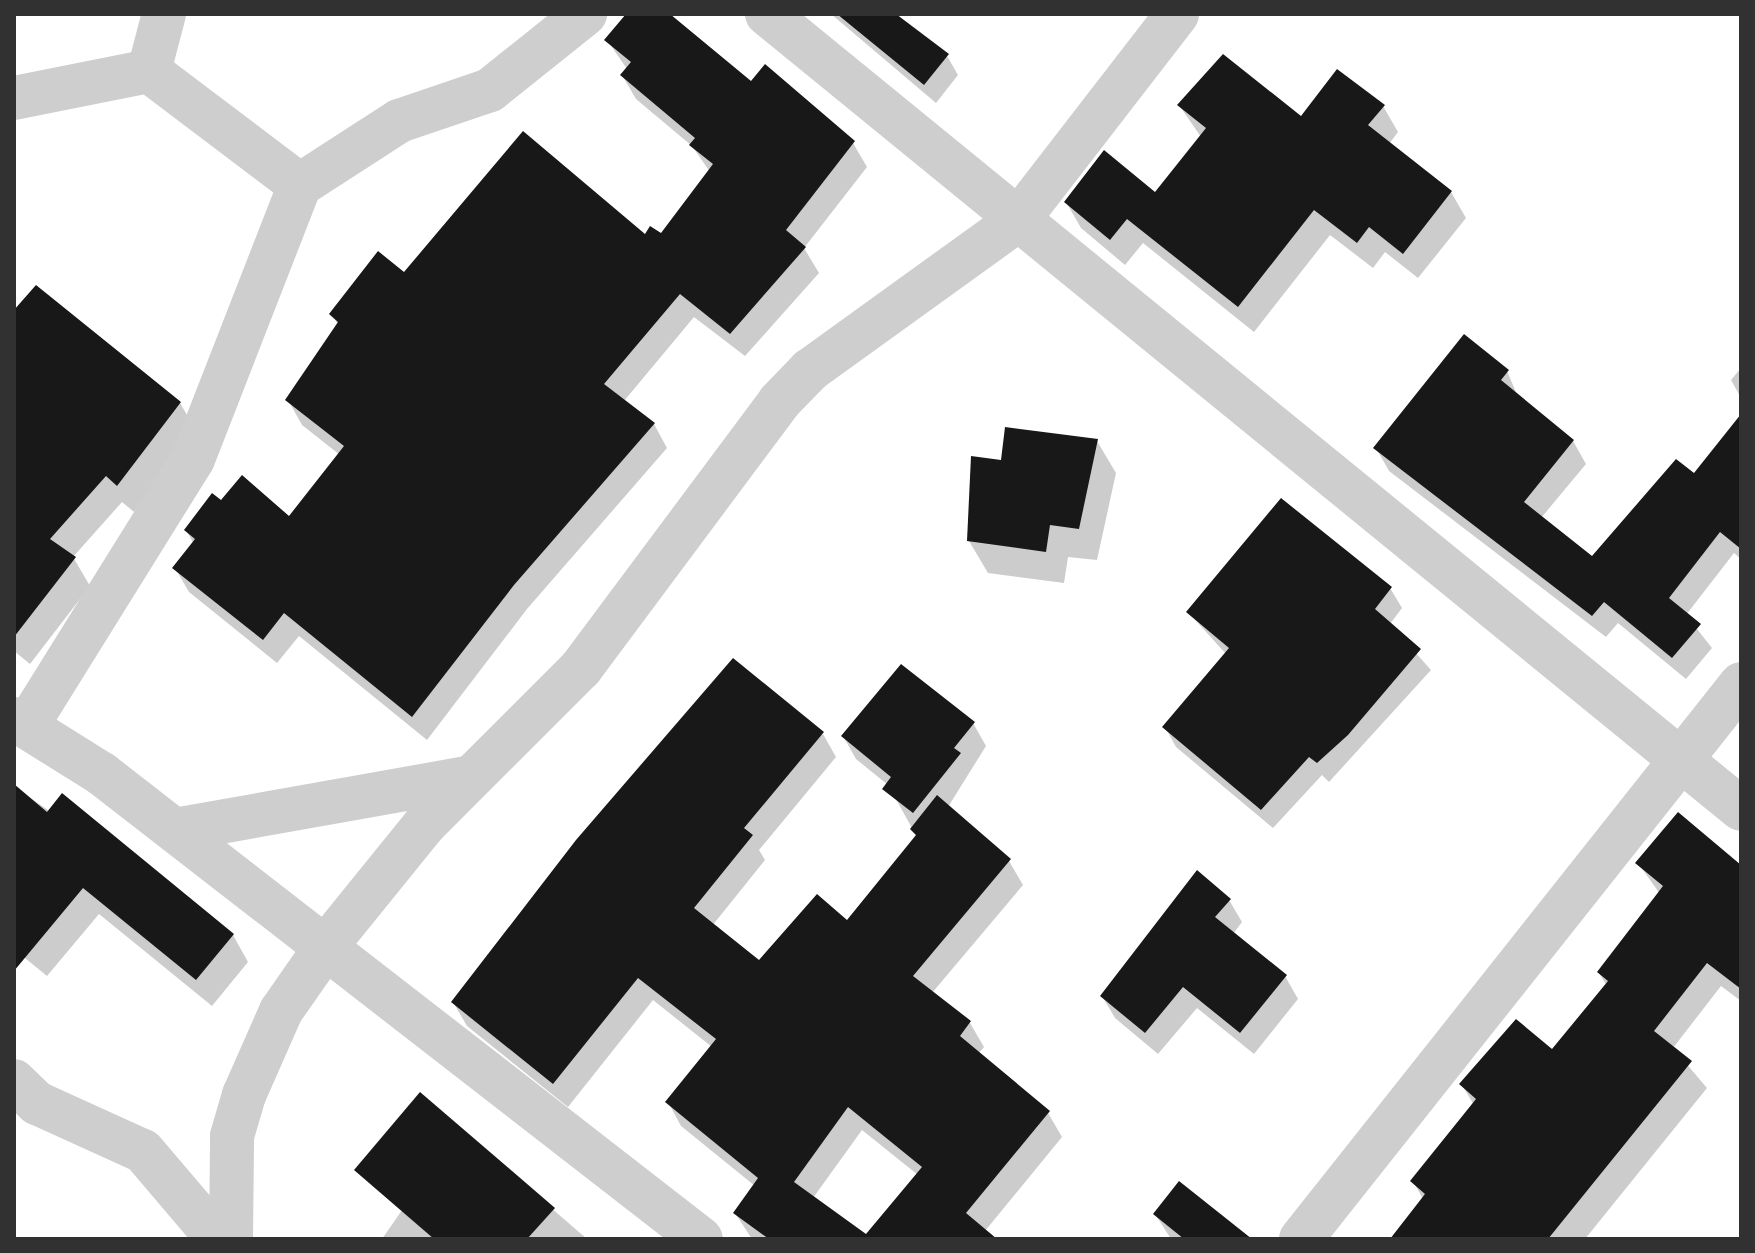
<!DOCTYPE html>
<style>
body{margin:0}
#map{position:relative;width:1755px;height:1253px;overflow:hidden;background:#fff;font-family:"DejaVu Sans",sans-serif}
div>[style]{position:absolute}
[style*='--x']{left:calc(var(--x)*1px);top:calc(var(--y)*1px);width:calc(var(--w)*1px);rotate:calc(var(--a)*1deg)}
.shadow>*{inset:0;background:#0003}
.building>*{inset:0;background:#181818}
.minor>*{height:44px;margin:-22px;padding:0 22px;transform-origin:22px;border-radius:22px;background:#cecece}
span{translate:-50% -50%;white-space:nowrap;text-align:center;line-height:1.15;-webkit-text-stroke:8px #fff;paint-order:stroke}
.frame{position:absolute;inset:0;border:16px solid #313131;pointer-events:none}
</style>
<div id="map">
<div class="shadow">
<div style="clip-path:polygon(628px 14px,667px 14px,751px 84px,853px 143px,867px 167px,804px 248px,819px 273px,745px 356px,694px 317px,624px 401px,654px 424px,667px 448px,527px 609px,427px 740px,299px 636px,277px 663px,189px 592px,175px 568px,194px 544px,186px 530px,221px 503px,290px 519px,340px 455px,302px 425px,288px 400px,338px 325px,332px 314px,405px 274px,661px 236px,710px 172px,692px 146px,636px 99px,622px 75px,627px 69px,607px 40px)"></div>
<div style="clip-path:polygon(831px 14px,893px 14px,947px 56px,958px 75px,936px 103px)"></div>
<div style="clip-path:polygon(1179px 105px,1301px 119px,1383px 106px,1398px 132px,1389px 144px,1451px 192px,1466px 218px,1418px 278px,1385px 252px,1373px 268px,1330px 235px,1254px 332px,1143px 243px,1125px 265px,1081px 228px,1066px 202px,1156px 195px,1201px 137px)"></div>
<div style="clip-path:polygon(14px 314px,180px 403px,196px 430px,134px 512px,122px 502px,73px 557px,90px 586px,30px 664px,14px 651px)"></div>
<div style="clip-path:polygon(1741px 368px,1741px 398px,1731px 380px)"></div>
<div style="clip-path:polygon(1507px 371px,1518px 397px,1573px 441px,1586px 464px,1541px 518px,1592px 559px,1694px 476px,1741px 417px,1741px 559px,1734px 553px,1686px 615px,1712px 648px,1686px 679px,1618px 623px,1606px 637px,1389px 471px,1376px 448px)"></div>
<div style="clip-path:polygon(1097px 441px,1116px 473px,1097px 560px,1068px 557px,1064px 583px,988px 573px,969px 541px)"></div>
<div style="clip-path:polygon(1390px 588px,1402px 608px,1390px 624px,1431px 670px,1329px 782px,1322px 775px,1273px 828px,1176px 747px,1165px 727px,1226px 654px,1188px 612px)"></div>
<div style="clip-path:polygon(evenodd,973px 723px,986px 746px,948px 807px,1009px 861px,1023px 885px,932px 993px,970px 1023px,984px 1047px,978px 1054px,1048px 1113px,1062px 1137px,985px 1231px,993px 1239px,752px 1239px,735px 1213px,755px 1186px,681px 1126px,668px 1102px,712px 1047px,653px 1000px,568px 1107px,467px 1026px,453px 1002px,823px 734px,836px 757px,759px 850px,765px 860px,712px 926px,759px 963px,847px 923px,917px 837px,888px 785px,856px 759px,843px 736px,973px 723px,862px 1130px,918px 1175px,867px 1237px,813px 1198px,862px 1130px)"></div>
<div style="clip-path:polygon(14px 787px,233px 935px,248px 962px,212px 1006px,99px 914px,47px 976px,14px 949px)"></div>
<div style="clip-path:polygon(1638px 863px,1741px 867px,1741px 1001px,1721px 986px,1673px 1048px,1707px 1088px,1585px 1239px,1392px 1239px,1423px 1199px,1413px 1181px,1474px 1105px,1462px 1085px,1553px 1052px,1607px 986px,1599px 973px,1660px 894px)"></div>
<div style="clip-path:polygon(1229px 900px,1242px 922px,1233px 934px,1285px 976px,1298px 999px,1254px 1054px,1197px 1008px,1158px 1054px,1115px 1018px,1102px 996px)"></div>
<div style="clip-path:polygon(459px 1128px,587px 1239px,382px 1239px)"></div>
<div style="clip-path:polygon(1155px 1214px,1240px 1239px,1171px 1239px)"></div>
</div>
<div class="building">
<div style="clip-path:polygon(626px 14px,670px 14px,751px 81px,765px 64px,855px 141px,786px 230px,806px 247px,730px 334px,680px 294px,604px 384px,655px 423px,514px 585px,412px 717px,284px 613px,263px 640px,172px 568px,195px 539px,184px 530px,212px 493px,221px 500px,242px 475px,289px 516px,344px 446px,285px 400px,338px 322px,329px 314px,378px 251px,404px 272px,523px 131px,645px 234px,650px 226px,661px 233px,713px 164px,689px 145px,695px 138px,620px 75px,631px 62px,604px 40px)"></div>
<div style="clip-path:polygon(837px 14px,896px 14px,949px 54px,924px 85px)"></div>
<div style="clip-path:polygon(1223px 54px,1301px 116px,1337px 69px,1385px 105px,1368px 125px,1452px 191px,1403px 254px,1369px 227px,1357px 243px,1314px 210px,1238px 307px,1127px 219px,1110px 240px,1064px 202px,1104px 150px,1155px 192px,1206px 128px,1177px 105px)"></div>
<div style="clip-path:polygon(36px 285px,181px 402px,117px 486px,106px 476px,50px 539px,76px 557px,14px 637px,14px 310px)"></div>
<div style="clip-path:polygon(1464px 334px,1509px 370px,1501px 380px,1574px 440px,1524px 502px,1592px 556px,1676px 459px,1694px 473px,1741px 414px,1741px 549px,1720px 532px,1669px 598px,1701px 624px,1672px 658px,1604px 602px,1592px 616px,1373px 448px)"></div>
<div style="clip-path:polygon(1005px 427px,1098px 439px,1079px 529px,1050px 525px,1046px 552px,967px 541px,971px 456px,1001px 460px)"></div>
<div style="clip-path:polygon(1281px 498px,1392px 587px,1375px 609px,1421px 649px,1348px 735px,1317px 763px,1309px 757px,1261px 810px,1162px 727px,1229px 648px,1186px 612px)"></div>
<div style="clip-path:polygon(evenodd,733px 658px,824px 732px,744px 828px,753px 835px,694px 908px,759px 960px,817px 894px,847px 920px,916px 835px,910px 829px,937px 795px,1011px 859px,913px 976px,971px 1021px,960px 1036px,1050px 1111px,966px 1213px,997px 1239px,769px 1239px,733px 1213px,758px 1178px,665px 1102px,716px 1039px,638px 978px,553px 1084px,451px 1002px,576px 840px,733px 658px,848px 1107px,922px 1167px,866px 1234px,794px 1182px,848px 1107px)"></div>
<div style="clip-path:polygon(901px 664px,975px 722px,954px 748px,961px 753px,913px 813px,882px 789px,891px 777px,841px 736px)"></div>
<div style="clip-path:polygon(14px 784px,47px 812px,62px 793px,234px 934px,196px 980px,83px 888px,14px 971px)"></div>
<div style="clip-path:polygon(1678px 812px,1741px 865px,1741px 989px,1707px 963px,1654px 1031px,1692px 1061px,1548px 1239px,1390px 1239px,1425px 1194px,1410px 1181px,1476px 1099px,1459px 1084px,1516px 1019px,1552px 1049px,1608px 981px,1597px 972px,1663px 886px,1635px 863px)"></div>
<div style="clip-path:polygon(1197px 870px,1231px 899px,1215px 917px,1287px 975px,1240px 1033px,1183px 987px,1145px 1033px,1100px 996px)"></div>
<div style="clip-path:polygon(420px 1092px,555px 1208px,527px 1239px,434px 1239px,354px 1170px)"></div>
<div style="clip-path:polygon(1179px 1181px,1252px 1239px,1184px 1239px,1153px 1214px)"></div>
</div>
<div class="minor">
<div style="--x:767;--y:14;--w:1257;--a:39.22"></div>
<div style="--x:149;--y:71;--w:59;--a:-75.3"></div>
<div style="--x:14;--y:98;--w:138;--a:-11.3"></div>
<div style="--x:149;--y:71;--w:189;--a:37.1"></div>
<div style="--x:14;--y:719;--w:104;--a:32"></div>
<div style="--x:102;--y:774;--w:758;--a:37.82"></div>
<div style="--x:28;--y:724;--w:312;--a:-58.1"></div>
<div style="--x:193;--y:459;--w:294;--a:-68.7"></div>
<div style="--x:300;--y:185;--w:118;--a:-32.9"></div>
<div style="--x:399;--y:121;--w:96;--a:-18.8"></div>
<div style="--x:490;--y:90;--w:122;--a:-38.7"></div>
<div style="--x:175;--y:830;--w:298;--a:-10.1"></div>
<div style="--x:14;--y:1081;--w:32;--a:44"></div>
<div style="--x:37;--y:1103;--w:116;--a:24.4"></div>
<div style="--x:143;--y:1151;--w:116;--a:49.6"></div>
<div style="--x:231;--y:1239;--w:103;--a:-89.4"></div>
<div style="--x:232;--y:1136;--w:43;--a:-73.7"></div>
<div style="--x:244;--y:1095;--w:92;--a:-66.2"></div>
<div style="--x:281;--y:1011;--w:80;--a:-55.1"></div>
<div style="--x:327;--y:945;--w:156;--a:-51"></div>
<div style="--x:425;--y:824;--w:221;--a:-45"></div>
<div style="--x:581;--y:668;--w:332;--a:-53.3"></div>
<div style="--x:779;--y:402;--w:45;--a:-45.9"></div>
<div style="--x:810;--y:370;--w:256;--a:-35.8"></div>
<div style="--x:1018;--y:220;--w:260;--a:-52.3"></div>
<div style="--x:1301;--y:1239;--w:708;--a:-51.59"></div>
</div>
<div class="frame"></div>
</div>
